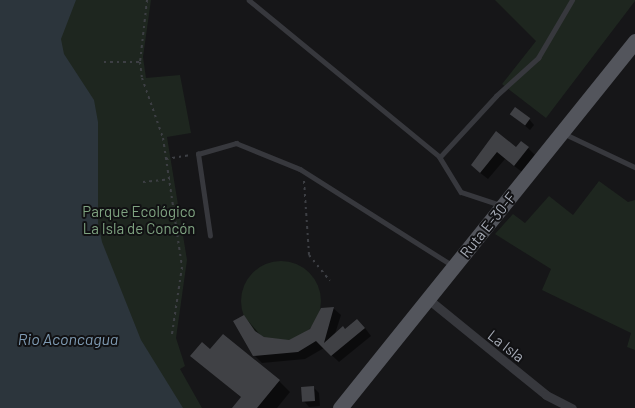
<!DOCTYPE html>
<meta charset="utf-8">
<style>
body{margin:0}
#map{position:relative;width:635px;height:408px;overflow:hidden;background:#161618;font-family:Barlow,sans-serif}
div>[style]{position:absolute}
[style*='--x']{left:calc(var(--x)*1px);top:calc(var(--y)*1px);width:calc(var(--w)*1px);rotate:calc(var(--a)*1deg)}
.green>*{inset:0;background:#1e261f}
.round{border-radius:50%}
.water>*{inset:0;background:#2c353c}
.shadow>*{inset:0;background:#0007}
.building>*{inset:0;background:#404145;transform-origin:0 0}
.path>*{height:2px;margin-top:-1px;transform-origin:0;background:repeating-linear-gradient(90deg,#3d3f44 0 2.5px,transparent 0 6.5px)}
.service>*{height:4.5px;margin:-2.25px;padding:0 2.25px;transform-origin:2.25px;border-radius:2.25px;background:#37383d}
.minor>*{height:9px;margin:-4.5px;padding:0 4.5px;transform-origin:4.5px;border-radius:4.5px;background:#37383d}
.primary>*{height:15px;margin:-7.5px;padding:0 7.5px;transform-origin:7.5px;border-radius:7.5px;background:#53555c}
span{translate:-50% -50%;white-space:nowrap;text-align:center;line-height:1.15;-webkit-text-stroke:4px #111113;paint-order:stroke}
.park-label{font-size:15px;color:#7fa381}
.street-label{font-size:15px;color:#a8adb8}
.water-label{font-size:16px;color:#7f9bb3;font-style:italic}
</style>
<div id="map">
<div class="green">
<div style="clip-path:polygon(0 0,151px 0,143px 57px,146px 78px,180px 75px,191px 133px,167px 137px,187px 260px,176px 338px,185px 366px,180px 369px,202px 408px,0 408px)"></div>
<div style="clip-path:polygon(495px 0,635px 0,635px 1px,546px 118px,502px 84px,536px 41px)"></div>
<div style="clip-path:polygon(599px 181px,628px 202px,635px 200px,635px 350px,627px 347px,631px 333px,542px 290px,551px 269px,495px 234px,513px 214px,525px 223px,549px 196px,573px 215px)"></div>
<div class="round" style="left:241px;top:261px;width:80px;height:80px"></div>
</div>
<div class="water">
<div style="clip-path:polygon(0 0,76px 0,61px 39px,64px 54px,94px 100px,98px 122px,98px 223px,102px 242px,141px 340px,183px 408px,0 408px)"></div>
</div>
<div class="shadow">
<div style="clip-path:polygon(511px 114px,529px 119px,534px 125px,530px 130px)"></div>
<div style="clip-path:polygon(496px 133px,516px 149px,528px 148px,535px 155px,522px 172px,505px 159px,488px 179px,479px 172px)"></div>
<div style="clip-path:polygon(333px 308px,341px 315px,335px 334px,365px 328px,371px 336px,339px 362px,324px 348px,305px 359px,262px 363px,254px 355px,244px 316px,263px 338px,290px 342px,311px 330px)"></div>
<div style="clip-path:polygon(211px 351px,279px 381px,290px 392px,277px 408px,238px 408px,242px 398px,192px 356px)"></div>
<div style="clip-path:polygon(313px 387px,319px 393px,320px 406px,309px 407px,304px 401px)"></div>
</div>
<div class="building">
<div style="left:515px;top:107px;width:19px;height:9px;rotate:36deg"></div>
<div style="clip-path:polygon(496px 131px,516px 147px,521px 141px,529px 147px,514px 166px,497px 152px,480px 173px,471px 165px)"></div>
<div style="clip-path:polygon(334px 307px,324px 343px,343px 326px,345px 329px,357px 319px,365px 328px,331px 356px,316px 341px,298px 352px,253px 356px,233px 321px,244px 315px,255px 331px,264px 337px,289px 340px,310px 329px,321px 308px)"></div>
<div style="clip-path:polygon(223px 334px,280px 380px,257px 408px,232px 408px,241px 397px,190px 356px,202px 342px,210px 349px)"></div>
<div style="left:314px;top:386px;width:15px;height:13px;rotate:86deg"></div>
</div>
<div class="path">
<div style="--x:147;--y:0;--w:62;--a:96.4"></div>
<div style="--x:140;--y:62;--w:16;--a:83"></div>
<div style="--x:142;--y:78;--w:64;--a:70.7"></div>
<div style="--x:163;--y:138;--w:130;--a:81.6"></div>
<div style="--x:182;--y:267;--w:68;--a:98.5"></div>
<div style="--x:104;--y:62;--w:36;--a:0"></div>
<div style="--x:166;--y:159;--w:25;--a:-9"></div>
<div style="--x:304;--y:181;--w:74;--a:86.1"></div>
<div style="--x:309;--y:255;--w:33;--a:51"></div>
<div style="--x:143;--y:182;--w:27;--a:-6"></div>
</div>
<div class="service">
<div style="--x:249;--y:0;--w:246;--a:39.4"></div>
<div style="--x:439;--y:156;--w:42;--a:58.6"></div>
<div style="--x:461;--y:192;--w:40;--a:18"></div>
<div style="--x:563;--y:133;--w:80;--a:25.3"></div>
<div style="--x:440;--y:157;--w:83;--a:-47.4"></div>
<div style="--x:496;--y:96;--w:57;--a:-42.1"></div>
<div style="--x:538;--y:58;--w:67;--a:-59.6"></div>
<div style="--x:210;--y:236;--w:83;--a:-98.3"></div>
<div style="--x:198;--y:154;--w:40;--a:-16"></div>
<div style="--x:236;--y:143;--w:69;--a:22.1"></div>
<div style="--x:300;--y:169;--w:180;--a:32.3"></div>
</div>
<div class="minor">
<div style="--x:428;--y:299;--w:152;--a:39.1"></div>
<div style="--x:546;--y:395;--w:29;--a:27"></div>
</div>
<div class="primary">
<div style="--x:340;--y:408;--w:471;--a:-51.2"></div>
</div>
<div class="park-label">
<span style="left:139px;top:220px">Parque Ecológico<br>La Isla de Concón</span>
</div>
<div class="street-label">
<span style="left:488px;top:225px;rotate:-51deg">Ruta E-30-F</span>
<span style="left:506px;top:346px;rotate:38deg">La Isla</span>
</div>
<div class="water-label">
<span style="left:68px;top:339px">Rio Aconcagua</span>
</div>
</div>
